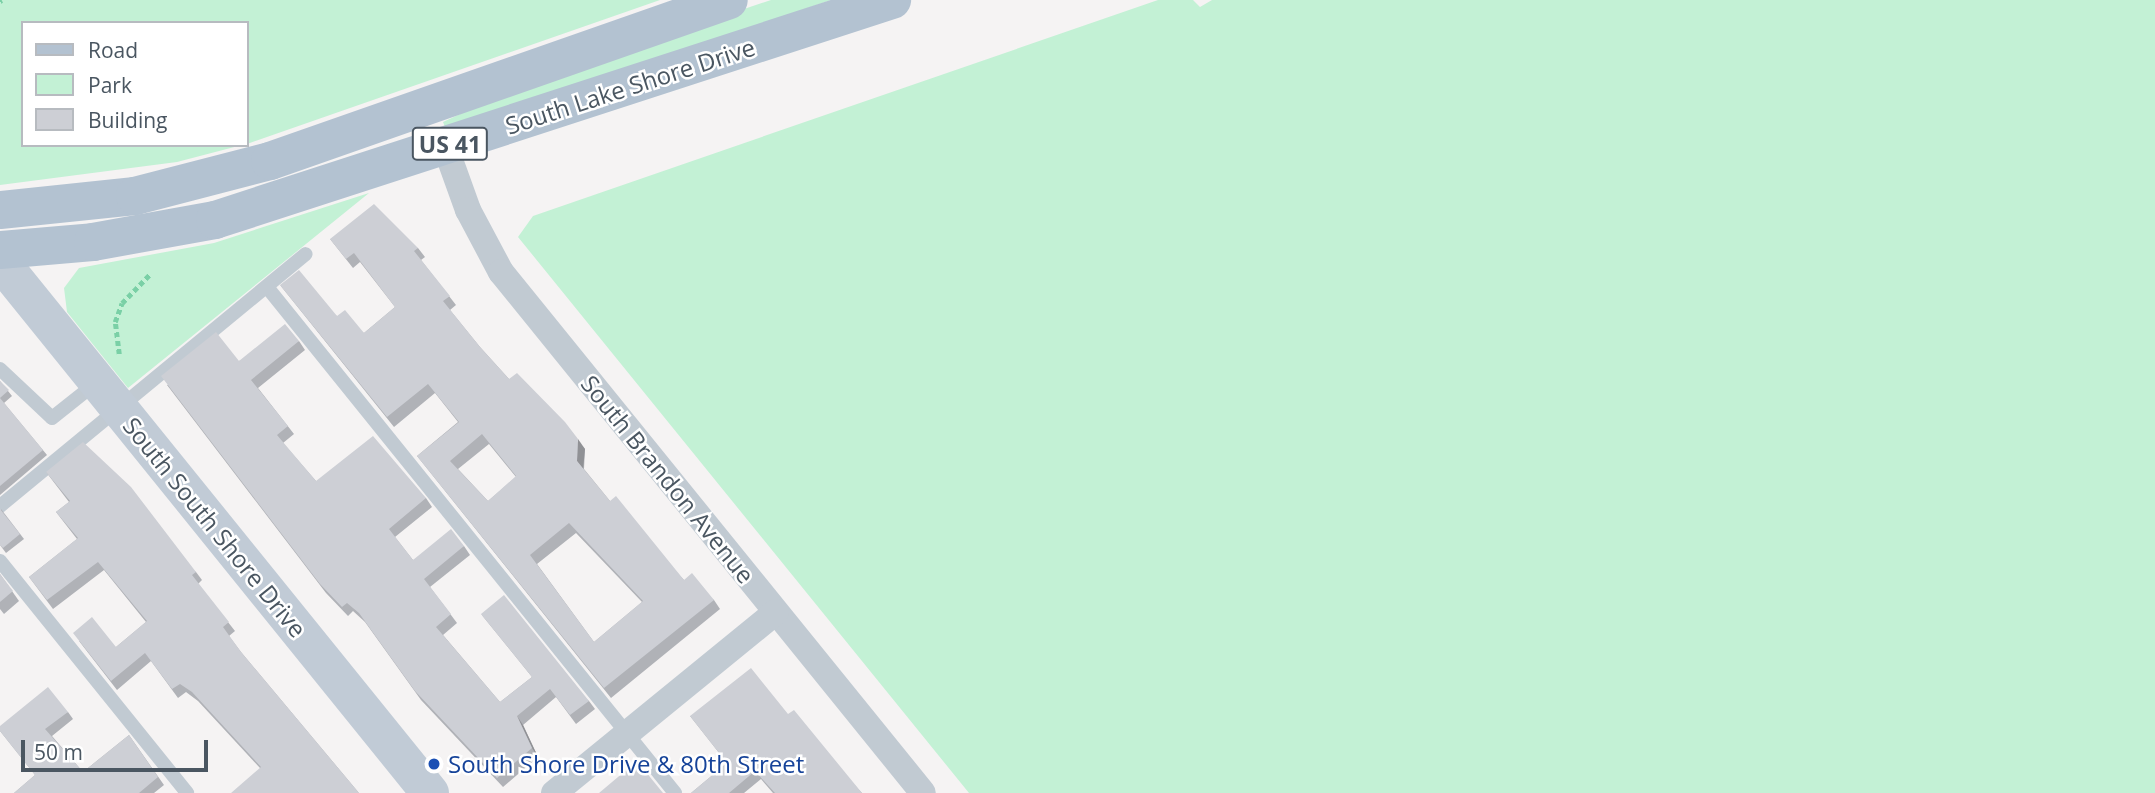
<!DOCTYPE html>
<style>
body{margin:0}
#map{position:relative;width:2155px;height:793px;overflow:hidden;background:#f5f3f3;font-family:"Open Sans",sans-serif}
div>[style]{position:absolute}
[style*='--x']{left:calc(var(--x)*1px);top:calc(var(--y)*1px);width:calc(var(--w)*1px);rotate:calc(var(--a)*1deg)}
.green>*{inset:0;background:#c3f1d5}
.path>*{height:4.5px;margin-top:-2.25px;transform-origin:0;background:repeating-linear-gradient(90deg,#7ad0a6 0 5px,transparent 0 8.5px)}
.lane>*{height:14px;margin:-7px;padding:0 7px;transform-origin:7px;border-radius:7px;background:#c1cad2}
.street>*{height:26px;margin:-13px;padding:0 13px;transform-origin:13px;border-radius:13px;background:#c1cad2}
.secondary>*{height:38px;margin:-19px;padding:0 19px;transform-origin:19px;border-radius:19px;background:#c1cbd6}
.primary>*{height:38px;margin:-19px;padding:0 19px;transform-origin:19px;border-radius:19px;background:#b3c2d1}
.wall>*{inset:0;background:#b0b2b7}
.shaded-wall>*{inset:0;background:#909195}
.building>*{inset:0;background:#cdcfd5}
.dots>*{width:19px;height:19px;translate:-50% -50%;box-sizing:border-box;border:4px solid #fff;border-radius:50%}
span{translate:-50% -50%;white-space:nowrap;text-align:center;line-height:1.15;-webkit-text-stroke:5px #fff;paint-order:stroke}
.shield-label span{padding:2px 5px;background:#fff;border:2px solid;border-radius:5px;-webkit-text-stroke-width:0}
.shield-label{font-size:23px;color:#4a5661;font-weight:700}
.street-label{font-size:24px;color:#4a5661}
.transit-label{font-size:24px;color:#164399}
.left{translate:0 -50%;text-align:left}
.legend{position:absolute;left:21px;top:21px;width:228px;height:126px;box-sizing:border-box;background:#fff;border:2px solid #b7bbc0;margin:0;padding:9px 12px;list-style:none;font-size:21px;color:#4a5661}
.legend li{display:flex;align-items:center;gap:14px;height:35px}
.legend b{width:35px;border:2px solid #b7bbc0}
.scale{position:absolute;left:21px;top:740px;width:187px;height:32px;box-sizing:border-box;border:4px solid #4a5661;border-top:0;padding-left:9px;font-size:21px;line-height:24px;white-space:nowrap;color:#4a5661;-webkit-text-stroke:5px #fff;paint-order:stroke}
</style>
<div id="map">
<div class="green">
<div style="clip-path:polygon(0 0,660px 0,247px 144px,247px 23px,23px 23px,23px 145px,242px 145px,177px 162px,0 185px)"></div>
<div style="clip-path:polygon(771px 0,831px 0,447px 132px,443px 122px,531px 81px)"></div>
<div style="clip-path:polygon(1158px 0,1193px 0,1200px 7px,1212px 0,2155px 0,2155px 793px,969px 793px,518px 237px,533px 216px)"></div>
<div style="clip-path:polygon(369px 193px,128px 388px,67px 312px,64px 288px,79px 268px,214px 243px)"></div>
</div>
<div class="path">
<div style="--x:0;--y:1;--w:2;--a:-27"></div>
<div style="--x:119;--y:354;--w:32;--a:-97"></div>
<div style="--x:115;--y:322;--w:20;--a:-70"></div>
<div style="--x:122;--y:303;--w:40;--a:-46"></div>
</div>
<div class="lane">
<div style="--x:267;--y:287;--w:650;--a:51.12"></div>
<div style="--x:0;--y:369;--w:71;--a:43.3"></div>
<div style="--x:52;--y:418;--w:56;--a:-38.5"></div>
<div style="--x:0;--y:506;--w:396;--a:-39.5"></div>
<div style="--x:0;--y:561;--w:298;--a:51.1"></div>
</div>
<div class="street">
<div style="--x:445;--y:146;--w:68;--a:70.2"></div>
<div style="--x:468;--y:210;--w:70;--a:62"></div>
<div style="--x:501;--y:272;--w:670;--a:50.99"></div>
<div style="--x:554;--y:793;--w:286;--a:-39.2"></div>
</div>
<div class="secondary">
<div style="--x:0;--y:261;--w:684;--a:51.05"></div>
</div>
<div class="primary">
<div style="--x:0;--y:210;--w:136;--a:-5.9"></div>
<div style="--x:135;--y:196;--w:139;--a:-14.5"></div>
<div style="--x:270;--y:161;--w:486;--a:-19.3"></div>
<div style="--x:0;--y:250;--w:93;--a:-4.9"></div>
<div style="--x:93;--y:242;--w:124;--a:-10.2"></div>
<div style="--x:215;--y:220;--w:712;--a:-18"></div>
</div>
<div class="wall">
<div style="clip-path:polygon(evenodd,330px 239px,418px 248px,425px 257px,421px 260px,456px 305px,450px 310px,480px 347px,509px 379px,585px 449px,584px 469px,610px 501px,684px 580px,714px 600px,720px 609px,611px 698px,417px 456px,458px 422px,435px 393px,394px 427px,280px 285px,337px 316px,364px 333px,395px 307px,360px 262px,353px 268px,330px 239px,489px 444px,516px 477px,488px 501px,458px 469px,489px 444px,330px 239px,576px 533px,642px 602px,594px 642px,537px 564px,576px 533px)"></div>
<div style="clip-path:polygon(299px 341px,305px 350px,258px 388px,294px 434px,283px 443px,316px 481px,426px 498px,432px 507px,395px 537px,413px 560px,464px 546px,470px 555px,430px 587px,457px 623px,443px 635px,500px 702px,532px 677px,481px 614px,589px 701px,595px 709px,576px 724px,556px 697px,523px 725px,538px 757px,503px 787px,421px 700px,365px 622px,353px 611px,348px 616px,326px 593px,167px 385px)"></div>
<div style="clip-path:polygon(0 381px,12px 396px,4px 403px,47px 455px,0 495px)"></div>
<div style="clip-path:polygon(46px 472px,196px 572px,202px 580px,198px 584px,235px 631px,229px 636px,241px 652px,359px 793px,260px 768px,198px 701px,186px 692px,178px 698px,151px 661px,117px 690px,79px 641px,116px 647px,146px 622px,104px 570px,53px 609px,29px 577px,77px 539px,56px 512px,69px 502px)"></div>
<div style="clip-path:polygon(1px 509px,24px 539px,6px 553px,0 545px)"></div>
<div style="clip-path:polygon(0 574px,19px 601px,4px 614px,0 609px)"></div>
<div style="clip-path:polygon(68px 712px,73px 719px,52px 736px,83px 772px,129px 735px,164px 785px,154px 793px,14px 793px,35px 775px,0 731px)"></div>
<div style="clip-path:polygon(788px 714px,862px 793px,773px 793px,761px 779px,744px 793px,691px 793px,727px 763px,690px 716px)"></div>
</div>
<div class="shaded-wall">
<div style="clip-path:polygon(578px 439px,585px 449px,583px 470px,577px 461px)"></div>
<div style="clip-path:polygon(517px 716px,523px 725px,538px 757px,532px 748px)"></div>
</div>
<div class="building">
<div style="clip-path:polygon(evenodd,374px 204px,418px 248px,414px 251px,450px 296px,443px 301px,480px 347px,509px 379px,517px 373px,565px 422px,578px 439px,577px 461px,610px 501px,616px 496px,684px 580px,692px 573px,714px 600px,604px 688px,417px 456px,459px 422px,428px 384px,387px 417px,280px 285px,299px 270px,337px 316px,345px 310px,364px 333px,395px 307px,354px 253px,346px 259px,330px 239px,374px 204px,482px 434px,516px 476px,488px 501px,450px 461px,482px 434px,374px 204px,569px 523px,643px 601px,594px 642px,530px 555px,569px 523px)"></div>
<div style="clip-path:polygon(285px 324px,299px 341px,251px 380px,288px 426px,277px 435px,316px 481px,373px 436px,426px 498px,389px 529px,413px 560px,451px 529px,464px 546px,424px 579px,451px 614px,436px 627px,500px 702px,532px 677px,481px 614px,504px 595px,589px 701px,570px 715px,550px 689px,517px 716px,532px 748px,497px 778px,415px 691px,359px 613px,347px 603px,342px 607px,320px 584px,161px 376px,216px 332px,239px 361px)"></div>
<div style="clip-path:polygon(0 381px,9px 390px,0 398px)"></div>
<div style="clip-path:polygon(0 398px,43px 450px,0 486px)"></div>
<div style="clip-path:polygon(83px 442px,131px 487px,196px 572px,192px 575px,229px 622px,223px 627px,241px 652px,359px 793px,231px 793px,261px 767px,192px 692px,180px 684px,172px 689px,145px 653px,111px 681px,73px 633px,92px 617px,116px 647px,147px 621px,98px 562px,47px 600px,29px 577px,78px 538px,56px 512px,70px 501px,46px 472px)"></div>
<div style="clip-path:polygon(0 509px,20px 534px,3px 548px,0 545px)"></div>
<div style="clip-path:polygon(0 574px,13px 591px,0 602px)"></div>
<div style="clip-path:polygon(751px 668px,788px 714px,794px 710px,862px 793px,775px 793px,755px 771px,729px 793px,691px 793px,727px 763px,690px 716px)"></div>
<div style="clip-path:polygon(48px 687px,68px 712px,45px 729px,83px 772px,129px 735px,158px 777px,139px 793px,14px 793px,35px 775px,0 731px,0 726px)"></div>
<div style="clip-path:polygon(637px 761px,663px 793px,599px 793px)"></div>
</div>
<div class="dots">
<div style="left:434px;top:764px;background:#1a4fb4"></div>
</div>
<div class="shield-label">
<span style="left:450px;top:144px">US 41</span>
</div>
<div class="street-label">
<span style="left:630px;top:86px;rotate:-18deg">South Lake Shore Drive</span>
<span style="left:668px;top:479px;rotate:51deg">South Brandon Avenue</span>
<span style="left:215px;top:527px;rotate:51deg">South South Shore Drive</span>
</div>
<div class="transit-label">
<span class="left" style="left:448px;top:764px">South Shore Drive &amp; 80th Street</span>
</div>
<ul class="legend">
<li><b style="height:9px;background:#b3c2d1"></b>Road</li>
<li><b style="height:19px;background:#c3f1d5"></b>Park</li>
<li><b style="height:19px;background:#cdcfd5"></b>Building</li>
</ul>
<div class="scale">50 m</div>
</div>
